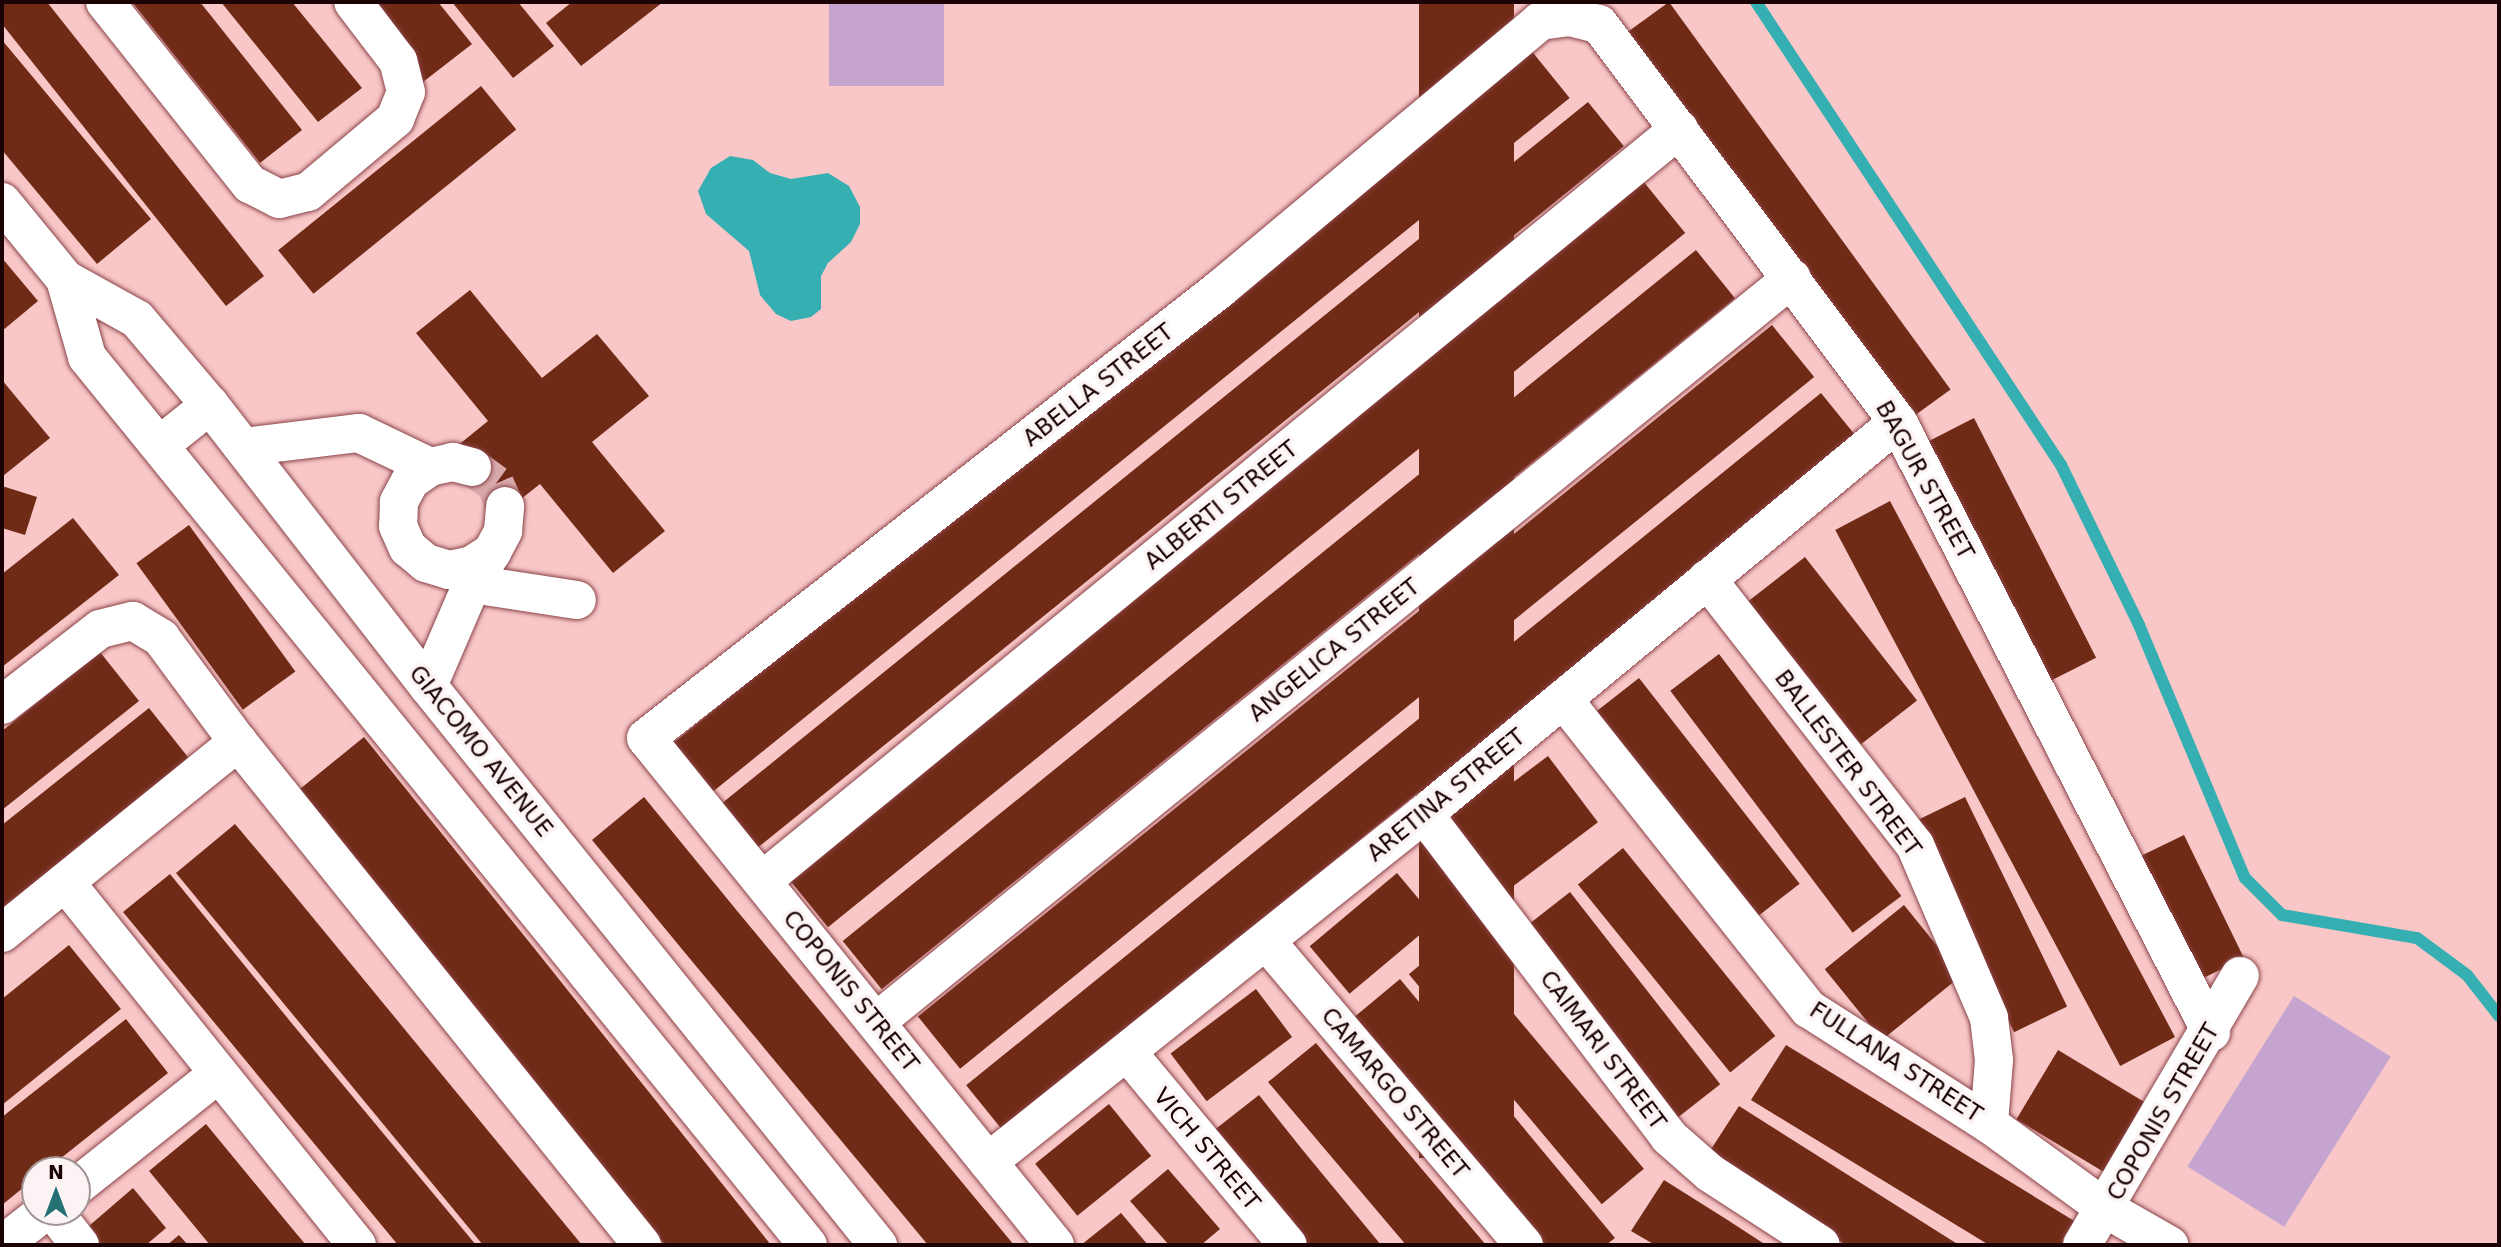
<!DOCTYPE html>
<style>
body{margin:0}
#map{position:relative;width:2501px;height:1247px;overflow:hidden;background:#f9c7c8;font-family:"DejaVu Sans",sans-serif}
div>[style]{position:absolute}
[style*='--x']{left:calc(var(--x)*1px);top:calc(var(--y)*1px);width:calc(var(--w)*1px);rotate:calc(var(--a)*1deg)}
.green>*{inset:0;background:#c5a5d0;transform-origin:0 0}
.water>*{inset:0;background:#35afb2}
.stream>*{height:12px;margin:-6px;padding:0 6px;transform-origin:6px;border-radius:6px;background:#35afb2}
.building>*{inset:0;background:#702b16;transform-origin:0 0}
.minor-tunnel>*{height:38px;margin-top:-19px;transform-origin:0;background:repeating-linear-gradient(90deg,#d8aaab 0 38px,transparent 0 57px)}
.roads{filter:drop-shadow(0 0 2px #8a4449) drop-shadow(0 0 2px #8a4449)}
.minor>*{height:38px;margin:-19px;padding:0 19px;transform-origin:19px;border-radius:19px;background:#fff}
span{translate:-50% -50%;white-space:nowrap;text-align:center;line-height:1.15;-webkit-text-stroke:7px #fcf4f4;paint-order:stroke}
.street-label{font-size:23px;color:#1b0305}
.frame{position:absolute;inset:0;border:4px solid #1b0305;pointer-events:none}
.north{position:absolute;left:21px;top:1156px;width:70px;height:70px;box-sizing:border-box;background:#fcf4f4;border:2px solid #a29494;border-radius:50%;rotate:0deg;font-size:19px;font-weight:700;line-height:28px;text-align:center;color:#1b0305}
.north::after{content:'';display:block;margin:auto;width:24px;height:32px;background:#257072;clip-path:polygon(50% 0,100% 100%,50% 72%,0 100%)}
</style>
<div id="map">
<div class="green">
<div style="left:829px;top:2px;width:115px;height:84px"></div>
<div style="left:2294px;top:996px;width:114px;height:201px;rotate:32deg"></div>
</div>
<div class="water">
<div style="clip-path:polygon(730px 156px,753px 160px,770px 173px,791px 179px,828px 173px,849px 186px,860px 207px,860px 224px,851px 242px,828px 263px,821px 276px,821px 309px,811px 317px,791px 321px,776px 314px,760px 295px,749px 251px,706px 214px,698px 191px,711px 168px)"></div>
</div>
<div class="stream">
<div style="--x:1756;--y:2;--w:554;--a:56.63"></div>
<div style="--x:2061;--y:465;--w:178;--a:64"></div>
<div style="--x:2139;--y:625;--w:274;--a:67.3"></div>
<div style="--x:2245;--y:878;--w:52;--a:45"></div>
<div style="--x:2282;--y:915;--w:137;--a:9.7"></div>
<div style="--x:2417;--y:938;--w:62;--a:36.5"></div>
<div style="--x:2467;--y:975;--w:52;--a:52"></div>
</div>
<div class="building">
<div style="clip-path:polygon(2px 2px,47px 2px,264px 276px,226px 306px,2px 24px)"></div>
<div style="clip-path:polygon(132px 2px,200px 2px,302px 130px,260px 163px)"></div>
<div style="clip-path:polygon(221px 2px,292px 2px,362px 88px,318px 122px)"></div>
<div style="clip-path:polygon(359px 2px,438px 2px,472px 44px,423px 82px)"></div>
<div style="clip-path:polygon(452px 2px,518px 2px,554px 46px,513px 78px)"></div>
<div style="clip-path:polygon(572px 2px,663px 2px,581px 66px,546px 23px)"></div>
<div style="left:1419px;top:2px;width:95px;height:1156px"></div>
<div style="left:1669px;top:2px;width:479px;height:55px;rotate:54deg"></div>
<div style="clip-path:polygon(2px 40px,151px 219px,97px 264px,2px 150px)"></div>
<div style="left:1530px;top:49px;width:63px;height:1105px;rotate:51deg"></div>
<div style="left:481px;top:86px;width:56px;height:261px;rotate:51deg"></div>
<div style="left:1588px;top:102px;width:57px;height:1116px;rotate:51deg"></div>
<div style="left:1643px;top:181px;width:67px;height:1103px;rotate:51deg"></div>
<div style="left:1696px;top:250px;width:62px;height:1098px;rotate:51deg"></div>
<div style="clip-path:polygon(2px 258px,38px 301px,2px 331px)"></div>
<div style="clip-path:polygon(470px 290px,542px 378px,597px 334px,649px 396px,592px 442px,665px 531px,613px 573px,540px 484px,507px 510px,456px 447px,488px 421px,416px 333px)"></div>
<div style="left:1772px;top:325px;width:67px;height:1099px;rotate:51deg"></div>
<div style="clip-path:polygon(2px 380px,50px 438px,3px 476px,2px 475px)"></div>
<div style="left:1821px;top:393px;width:57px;height:1100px;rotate:51deg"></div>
<div style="left:1974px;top:418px;width:269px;height:57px;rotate:63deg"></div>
<div style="clip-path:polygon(2px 486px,37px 497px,25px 535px,2px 528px)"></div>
<div style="left:1890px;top:501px;width:607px;height:62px;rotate:62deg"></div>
<div style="clip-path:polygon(73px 518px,119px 575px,2px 667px,2px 574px)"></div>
<div style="left:189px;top:525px;width:181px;height:65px;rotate:54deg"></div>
<div style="left:1805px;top:557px;width:182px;height:83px;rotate:52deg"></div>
<div style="clip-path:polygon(100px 652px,139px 701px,2px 810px,2px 731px)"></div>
<div style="left:1719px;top:654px;width:303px;height:61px;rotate:53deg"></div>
<div style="left:1639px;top:678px;width:261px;height:66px;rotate:52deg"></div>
<div style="clip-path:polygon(149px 708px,191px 761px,2px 912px,2px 825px)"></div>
<div style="clip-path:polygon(364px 737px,534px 948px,771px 1245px,665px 1245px,300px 789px)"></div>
<div style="left:1548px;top:756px;width:83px;height:113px;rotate:53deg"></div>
<div style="clip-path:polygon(644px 797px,738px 912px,1014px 1245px,928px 1245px,686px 954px,592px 840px)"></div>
<div style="left:1965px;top:797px;width:233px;height:59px;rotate:64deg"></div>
<div style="clip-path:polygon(235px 824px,277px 874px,582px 1245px,483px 1245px,176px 873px)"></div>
<div style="left:2184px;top:835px;width:137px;height:55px;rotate:64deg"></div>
<div style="left:1623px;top:848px;width:242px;height:58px;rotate:51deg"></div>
<div style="left:1397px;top:873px;width:62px;height:114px;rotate:50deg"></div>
<div style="clip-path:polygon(170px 874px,294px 1026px,476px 1245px,398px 1245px,123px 912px)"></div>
<div style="left:1570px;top:892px;width:244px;height:64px;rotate:52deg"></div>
<div style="left:1904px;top:905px;width:91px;height:102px;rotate:51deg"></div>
<div style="left:1451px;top:939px;width:300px;height:55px;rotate:50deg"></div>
<div style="clip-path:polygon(69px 945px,121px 1009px,2px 1105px,2px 999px)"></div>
<div style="clip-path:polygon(1400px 979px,1615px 1238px,1606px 1245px,1540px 1245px,1352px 1019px)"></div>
<div style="left:1256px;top:989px;width:60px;height:107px;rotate:53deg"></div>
<div style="clip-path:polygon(126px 1019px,168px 1073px,46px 1170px,35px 1170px,35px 1178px,2px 1205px,2px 1117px)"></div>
<div style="clip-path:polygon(1316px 1043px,1410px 1155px,1486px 1245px,1406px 1245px,1268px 1082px)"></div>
<div style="clip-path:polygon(1786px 1045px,2076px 1222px,2062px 1245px,1989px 1245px,1751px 1100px)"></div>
<div style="left:2058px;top:1050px;width:109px;height:81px;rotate:31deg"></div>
<div style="clip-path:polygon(1259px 1095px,1301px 1148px,1381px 1245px,1306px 1245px,1213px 1131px)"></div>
<div style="left:1109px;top:1104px;width:67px;height:95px;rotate:51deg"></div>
<div style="clip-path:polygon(1739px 1106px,1959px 1245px,1846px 1245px,1780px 1204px,1706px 1157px)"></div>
<div style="clip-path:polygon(206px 1124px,290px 1226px,306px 1245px,210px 1245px,149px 1171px)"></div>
<div style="clip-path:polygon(1168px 1169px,1220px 1229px,1201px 1245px,1169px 1245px,1130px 1201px)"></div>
<div style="clip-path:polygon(1664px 1180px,1726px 1219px,1766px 1245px,1655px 1245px,1631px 1231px)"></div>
<div style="clip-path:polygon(133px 1188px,166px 1228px,146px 1245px,94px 1245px,82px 1232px)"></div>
<div style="clip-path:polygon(1121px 1213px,1148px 1245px,1081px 1245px)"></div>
<div style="clip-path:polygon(179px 1235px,188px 1245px,167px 1245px)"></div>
</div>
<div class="minor-tunnel">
<div style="--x:472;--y:467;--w:29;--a:36"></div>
<div style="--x:495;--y:484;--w:24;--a:66"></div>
</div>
<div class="roads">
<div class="minor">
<div style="--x:105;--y:2;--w:233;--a:51.5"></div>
<div style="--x:250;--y:184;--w:33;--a:27"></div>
<div style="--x:279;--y:199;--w:30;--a:-14"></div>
<div style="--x:308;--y:192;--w:114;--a:-40"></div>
<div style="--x:395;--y:119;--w:29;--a:-68"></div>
<div style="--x:406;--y:92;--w:32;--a:-104"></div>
<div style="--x:398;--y:61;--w:74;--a:-127.3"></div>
<div style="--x:2;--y:202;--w:99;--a:50.7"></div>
<div style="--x:65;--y:279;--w:82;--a:29.1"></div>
<div style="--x:137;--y:319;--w:113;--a:49.7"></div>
<div style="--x:210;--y:405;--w:356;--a:52.2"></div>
<div style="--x:428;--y:686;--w:718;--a:51.17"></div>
<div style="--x:65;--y:279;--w:81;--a:74.2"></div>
<div style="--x:87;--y:357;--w:1144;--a:50.93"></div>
<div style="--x:160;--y:445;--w:64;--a:-38.7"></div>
<div style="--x:243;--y:447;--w:117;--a:-6.9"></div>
<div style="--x:359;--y:433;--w:79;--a:25.6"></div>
<div style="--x:472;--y:467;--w:20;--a:-165"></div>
<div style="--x:453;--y:462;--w:24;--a:168"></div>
<div style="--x:430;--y:467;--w:24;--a:145"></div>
<div style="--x:410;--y:481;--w:24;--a:118"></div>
<div style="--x:399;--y:502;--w:24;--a:92"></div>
<div style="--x:398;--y:526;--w:24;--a:66"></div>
<div style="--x:408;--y:548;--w:23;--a:40"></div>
<div style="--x:426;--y:563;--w:24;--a:17"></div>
<div style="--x:449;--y:570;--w:24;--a:-12"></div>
<div style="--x:472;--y:565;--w:24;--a:-33"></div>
<div style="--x:492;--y:552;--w:24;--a:-62"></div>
<div style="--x:503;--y:531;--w:25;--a:-85"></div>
<div style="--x:1707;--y:579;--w:338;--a:52"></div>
<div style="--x:1915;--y:845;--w:188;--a:66.8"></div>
<div style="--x:1989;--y:1018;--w:42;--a:83.2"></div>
<div style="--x:1994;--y:1060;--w:64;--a:94.5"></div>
<div style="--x:472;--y:584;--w:106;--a:8.7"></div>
<div style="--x:428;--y:686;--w:111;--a:-66.7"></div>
<div style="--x:472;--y:584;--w:38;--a:-58"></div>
<div style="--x:1563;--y:699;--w:396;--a:51.6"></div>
<div style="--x:1809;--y:1009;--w:214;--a:32.6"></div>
<div style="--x:1989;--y:1124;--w:145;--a:36"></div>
<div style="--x:2106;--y:1209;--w:73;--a:29.7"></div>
<div style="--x:2;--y:705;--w:124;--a:-37.8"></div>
<div style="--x:100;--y:629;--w:34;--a:-14"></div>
<div style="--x:133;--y:621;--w:33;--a:31"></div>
<div style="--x:161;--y:638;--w:129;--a:53.5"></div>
<div style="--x:238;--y:742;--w:645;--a:51.23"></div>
<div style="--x:1424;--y:814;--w:405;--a:52.8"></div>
<div style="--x:1669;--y:1137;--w:55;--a:41.3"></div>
<div style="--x:1710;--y:1173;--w:132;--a:33"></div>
<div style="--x:762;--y:881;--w:1186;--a:-39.35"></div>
<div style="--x:65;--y:882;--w:466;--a:51.2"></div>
<div style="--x:2;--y:933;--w:304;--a:-39"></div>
<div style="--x:1266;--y:941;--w:399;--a:49.7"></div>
<div style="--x:876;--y:1022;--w:1180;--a:-39.08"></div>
<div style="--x:1127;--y:1052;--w:251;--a:50.2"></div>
<div style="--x:988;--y:1162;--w:558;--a:-38.6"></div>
<div style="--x:1424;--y:814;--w:615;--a:-39.59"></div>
<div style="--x:77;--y:1186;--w:181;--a:-38.5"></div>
<div style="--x:54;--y:1212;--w:42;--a:51.8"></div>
<div style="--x:2;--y:1245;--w:53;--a:-38.2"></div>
<div style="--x:1055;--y:1245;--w:651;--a:-128.89"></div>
<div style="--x:646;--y:738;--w:729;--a:-38.03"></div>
<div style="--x:1220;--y:289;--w:417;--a:-39.9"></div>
<div style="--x:1540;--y:21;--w:30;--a:-8"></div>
<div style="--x:1570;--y:17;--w:30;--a:14"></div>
<div style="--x:1599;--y:24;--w:498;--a:53.1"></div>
<div style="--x:1898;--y:422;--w:686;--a:62.84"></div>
<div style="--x:2082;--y:1245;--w:312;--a:-59.6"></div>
</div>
</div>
<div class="street-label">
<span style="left:1098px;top:385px;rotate:-38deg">ABELLA STREET</span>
<span style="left:1925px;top:480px;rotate:61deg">BAGUR STREET</span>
<span style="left:1221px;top:505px;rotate:-39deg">ALBERTI STREET</span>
<span style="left:1334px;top:650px;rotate:-39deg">ANGELICA STREET</span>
<span style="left:481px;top:751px;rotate:51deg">GIACOMO AVENUE</span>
<span style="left:1848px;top:763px;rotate:53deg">BALLESTER STREET</span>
<span style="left:1446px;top:795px;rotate:-39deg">ARETINA STREET</span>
<span style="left:851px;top:991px;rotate:51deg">COPONIS STREET</span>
<span style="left:1603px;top:1050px;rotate:53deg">CAIMARI STREET</span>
<span style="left:1896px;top:1062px;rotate:33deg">FULLANA STREET</span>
<span style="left:1395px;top:1093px;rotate:50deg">CAMARGO STREET</span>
<span style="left:2163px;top:1112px;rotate:-60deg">COPONIS STREET</span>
<span style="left:1207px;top:1149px;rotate:50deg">VICH STREET</span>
</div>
<div class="frame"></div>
<div class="north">N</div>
</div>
